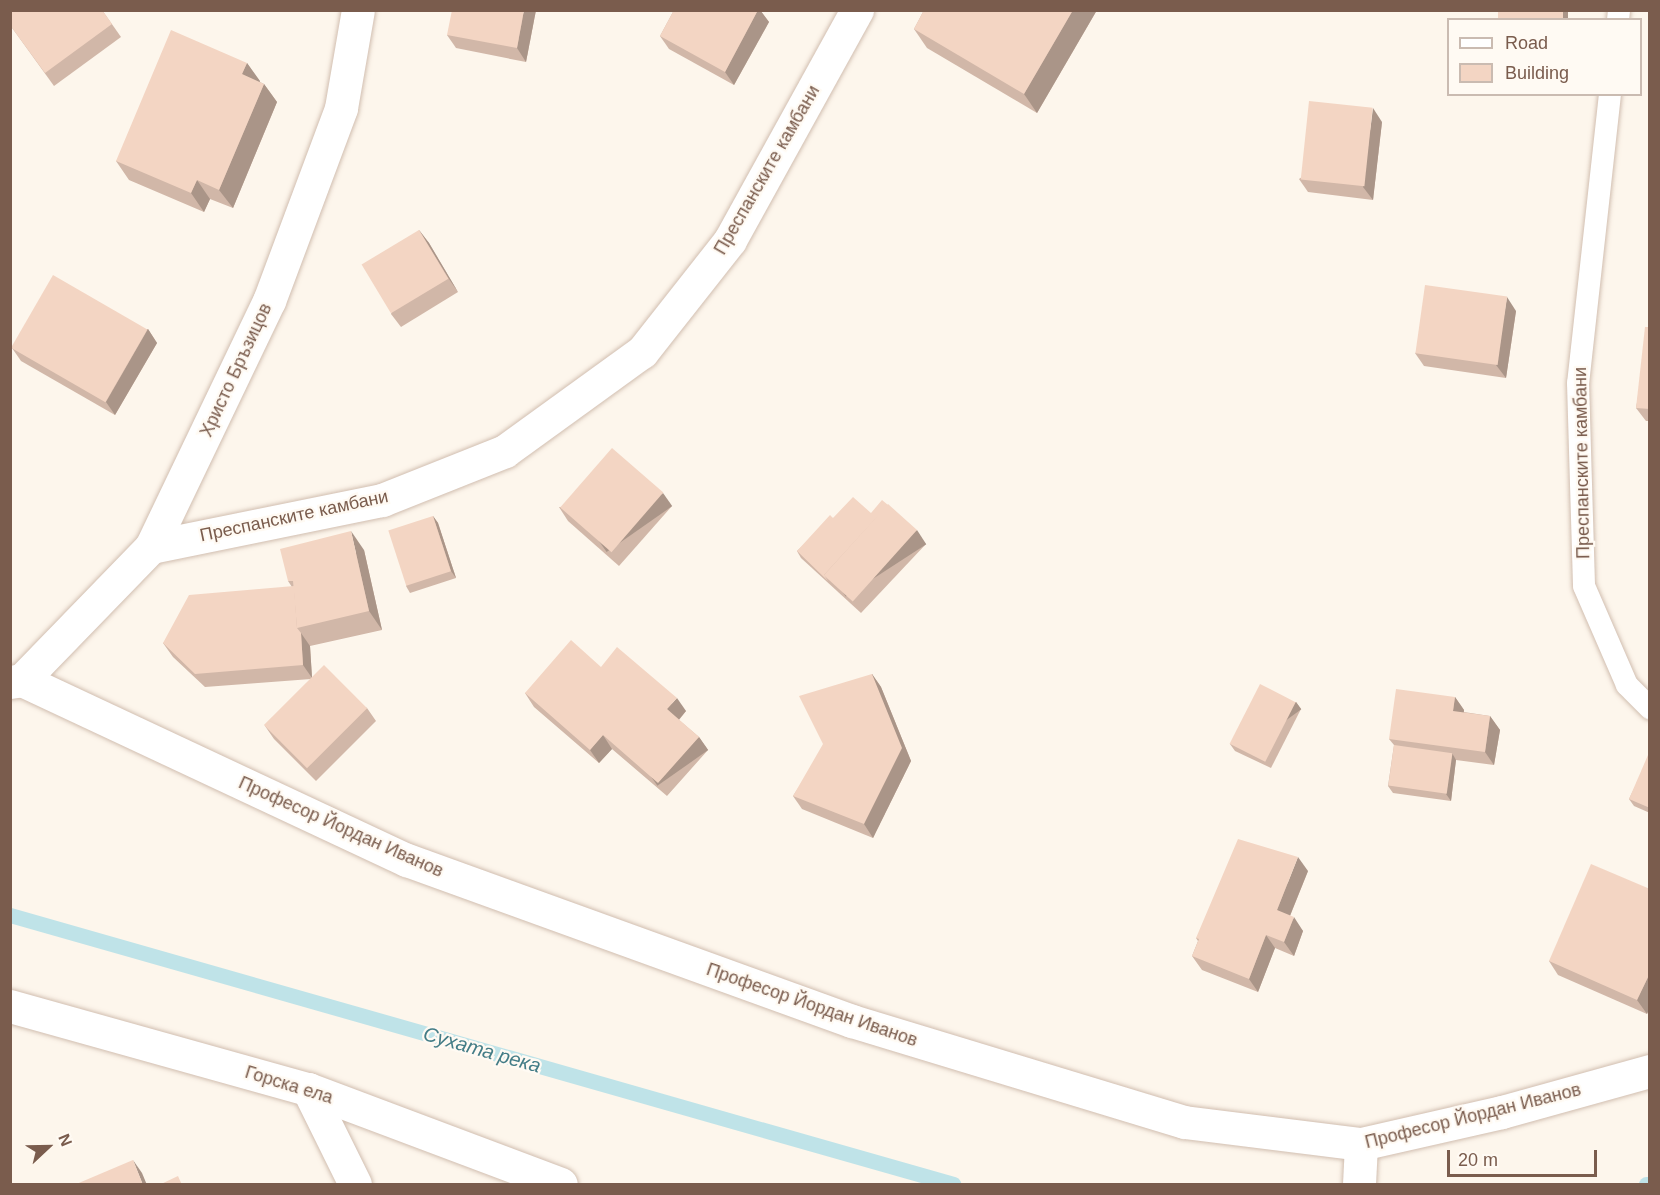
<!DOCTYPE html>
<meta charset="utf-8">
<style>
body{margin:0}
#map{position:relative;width:1660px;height:1195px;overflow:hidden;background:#fdf6ec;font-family:Arial,sans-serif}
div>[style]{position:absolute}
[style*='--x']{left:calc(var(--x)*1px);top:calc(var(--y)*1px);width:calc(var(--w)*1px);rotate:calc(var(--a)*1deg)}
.stream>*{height:15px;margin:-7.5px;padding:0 7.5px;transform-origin:7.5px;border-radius:7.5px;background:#bfe3e8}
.roads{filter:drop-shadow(0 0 2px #d1beb0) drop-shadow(0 0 2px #d1beb0)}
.lane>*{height:22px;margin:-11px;padding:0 11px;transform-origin:11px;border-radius:11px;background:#fff}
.street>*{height:33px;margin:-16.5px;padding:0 16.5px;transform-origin:16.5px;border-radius:16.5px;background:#fff}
.wall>*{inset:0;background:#d1b7a8}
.shaded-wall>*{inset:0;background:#aa9588;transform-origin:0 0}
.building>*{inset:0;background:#f3d5c3;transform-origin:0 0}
span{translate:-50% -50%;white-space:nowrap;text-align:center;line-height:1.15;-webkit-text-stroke:4.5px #fffaf3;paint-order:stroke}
.street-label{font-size:18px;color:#7a5c4d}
.water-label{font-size:20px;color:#437c86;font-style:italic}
.frame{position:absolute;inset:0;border:12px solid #7a5c4d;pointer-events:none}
.legend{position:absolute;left:1447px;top:18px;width:195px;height:78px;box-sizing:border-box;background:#fffaf3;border:2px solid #cabbb1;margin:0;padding:8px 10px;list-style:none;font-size:18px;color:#7a5c4d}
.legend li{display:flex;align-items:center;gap:12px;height:30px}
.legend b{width:30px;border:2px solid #cabbb1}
.north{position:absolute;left:18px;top:1117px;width:60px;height:60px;-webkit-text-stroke:4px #fffaf3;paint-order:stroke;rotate:68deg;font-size:16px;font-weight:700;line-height:24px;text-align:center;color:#7a5c4d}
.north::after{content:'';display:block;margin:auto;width:21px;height:27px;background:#7a5c4d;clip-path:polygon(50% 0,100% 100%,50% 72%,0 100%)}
.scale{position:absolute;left:1447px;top:1150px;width:150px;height:27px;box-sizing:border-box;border:3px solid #7a5c4d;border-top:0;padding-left:8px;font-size:18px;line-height:21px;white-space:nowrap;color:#7a5c4d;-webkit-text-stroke:4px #fffaf3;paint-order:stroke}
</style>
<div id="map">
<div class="stream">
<div style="--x:10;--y:915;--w:981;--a:15.92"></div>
<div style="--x:1646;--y:1184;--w:4;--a:0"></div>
</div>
<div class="roads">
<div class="lane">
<div style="--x:1618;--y:20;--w:10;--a:-84"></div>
<div style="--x:1610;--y:94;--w:291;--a:96.3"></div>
<div style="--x:1578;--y:383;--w:203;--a:88.3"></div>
<div style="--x:1584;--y:586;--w:108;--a:66.5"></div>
<div style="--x:1627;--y:685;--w:33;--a:45"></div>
</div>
<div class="street">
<div style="--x:151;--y:547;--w:236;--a:-11.5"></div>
<div style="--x:382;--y:500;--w:132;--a:-21.7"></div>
<div style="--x:505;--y:451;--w:169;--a:-35.9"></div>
<div style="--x:642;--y:352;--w:142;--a:-51.8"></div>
<div style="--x:730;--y:240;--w:263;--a:-61.1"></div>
<div style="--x:22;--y:680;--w:185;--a:-45.9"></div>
<div style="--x:151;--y:547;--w:273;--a:-64.4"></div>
<div style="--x:269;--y:301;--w:206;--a:-69.5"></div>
<div style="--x:341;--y:108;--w:99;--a:-80.2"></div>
<div style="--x:10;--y:682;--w:12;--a:-9"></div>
<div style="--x:22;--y:680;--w:425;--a:25.1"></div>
<div style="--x:407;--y:860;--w:473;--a:19.9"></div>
<div style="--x:852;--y:1021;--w:347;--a:16.9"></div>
<div style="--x:1184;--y:1122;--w:178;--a:7.1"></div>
<div style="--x:1361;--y:1144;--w:145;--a:-12.8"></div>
<div style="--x:1502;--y:1112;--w:154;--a:-15.5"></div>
<div style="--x:10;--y:1006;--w:309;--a:15.6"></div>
<div style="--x:308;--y:1089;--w:270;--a:20.6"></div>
<div style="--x:308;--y:1089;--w:106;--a:63.7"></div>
<div style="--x:1359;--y:1184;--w:40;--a:-87.1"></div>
</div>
</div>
<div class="wall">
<div style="clip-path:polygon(102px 10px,121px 37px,54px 86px,10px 25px)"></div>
<div style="clip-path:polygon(536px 10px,526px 62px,456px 48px,447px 35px)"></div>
<div style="clip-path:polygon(674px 10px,760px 10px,769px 22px,734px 85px,669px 49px,660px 36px)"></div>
<div style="clip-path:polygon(924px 10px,1097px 10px,1037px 113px,927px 48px,914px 29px)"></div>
<div style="clip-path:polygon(247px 63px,260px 82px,264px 84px,277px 102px,233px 208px,210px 199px,204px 212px,129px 180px,116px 161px)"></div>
<div style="clip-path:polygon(1382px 122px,1373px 200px,1308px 192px,1299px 179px)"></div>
<div style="clip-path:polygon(419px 230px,429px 243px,458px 292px,401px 327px,391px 314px)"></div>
<div style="clip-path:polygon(1516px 311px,1506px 378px,1424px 366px,1415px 353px)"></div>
<div style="clip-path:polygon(1650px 327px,1650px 421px,1646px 421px,1636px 408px)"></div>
<div style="clip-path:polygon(148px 329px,157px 343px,115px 415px,21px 361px,12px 348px)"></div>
<div style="clip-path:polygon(672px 506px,619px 566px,568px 521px,559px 507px)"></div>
<div style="clip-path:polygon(871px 513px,926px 544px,861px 613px,801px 558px,797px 551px,833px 518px)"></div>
<div style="clip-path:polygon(433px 516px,438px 523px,456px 578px,410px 593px,406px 586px)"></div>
<div style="clip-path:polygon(364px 550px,382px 630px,310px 646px,312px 677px,367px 708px,376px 721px,316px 781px,274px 739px,265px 726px,311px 679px,205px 687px,173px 657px,163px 643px,292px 587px,288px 581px)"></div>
<div style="clip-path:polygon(601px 667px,686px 711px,679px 720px,699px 737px,708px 750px,667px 796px,612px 749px,599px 763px,534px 707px,525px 693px)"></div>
<div style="clip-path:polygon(872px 674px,881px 687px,911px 761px,873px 838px,802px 809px,793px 796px)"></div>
<div style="clip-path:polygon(1455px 697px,1464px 710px,1464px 712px,1490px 716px,1500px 730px,1494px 765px,1456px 760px,1451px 801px,1393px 793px,1388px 786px,1394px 745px,1389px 739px)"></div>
<div style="clip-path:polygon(1296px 702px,1301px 709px,1271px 768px,1235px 751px,1230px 744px)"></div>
<div style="clip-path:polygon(1650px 756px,1650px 813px,1634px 806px,1629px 799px)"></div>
<div style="clip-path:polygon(1308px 871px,1290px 916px,1303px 931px,1294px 956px,1275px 948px,1258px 992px,1202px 970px,1192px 956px,1198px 941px,1196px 938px)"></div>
<div style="clip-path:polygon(1650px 889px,1650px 1007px,1647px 1014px,1558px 975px,1549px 961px)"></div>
</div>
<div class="shaded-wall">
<div style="clip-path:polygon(524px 10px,536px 10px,526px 62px,517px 48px)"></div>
<div style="clip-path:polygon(758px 10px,760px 10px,769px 22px,734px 85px,725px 72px)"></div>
<div style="clip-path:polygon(1073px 10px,1097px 10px,1037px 113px,1024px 94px)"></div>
<div style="clip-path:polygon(1563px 10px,1568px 10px,1568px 20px,1562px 20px)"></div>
<div style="clip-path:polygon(247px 63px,260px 81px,255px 93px,242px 74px)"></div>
<div style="clip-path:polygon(264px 84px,277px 102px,233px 208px,219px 190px)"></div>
<div style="clip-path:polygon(1373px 108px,1382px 122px,1373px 200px,1363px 187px)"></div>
<div style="clip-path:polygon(197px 180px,210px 199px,204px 212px,191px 193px)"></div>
<div style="clip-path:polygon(419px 230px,429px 243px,458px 292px,449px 279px)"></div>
<div style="clip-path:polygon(1507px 297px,1516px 311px,1506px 378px,1496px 365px)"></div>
<div style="clip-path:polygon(148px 329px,157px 343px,115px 415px,106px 402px)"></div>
<div style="left:663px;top:493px;width:16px;height:80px;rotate:55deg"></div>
<div style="clip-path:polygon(433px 516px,438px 523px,456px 578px,451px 571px)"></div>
<div style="left:917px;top:530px;width:17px;height:96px;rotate:57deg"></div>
<div style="clip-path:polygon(351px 531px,364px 550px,382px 630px,369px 611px)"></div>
<div style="clip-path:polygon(301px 633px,310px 646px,312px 678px,303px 665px)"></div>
<div style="clip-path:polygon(872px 674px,881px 687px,911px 761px,873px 838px,864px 824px)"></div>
<div style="clip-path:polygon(1455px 697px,1464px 710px,1462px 724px,1453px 711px)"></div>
<div style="clip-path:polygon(677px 698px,686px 711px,676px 723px,667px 709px)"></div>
<div style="left:1296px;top:702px;width:9px;height:66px;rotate:54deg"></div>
<div style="clip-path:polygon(1490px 716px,1500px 730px,1494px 765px,1485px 752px)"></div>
<div style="clip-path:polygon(603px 735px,612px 749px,599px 763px,590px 750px)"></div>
<div style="left:699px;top:737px;width:16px;height:62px;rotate:55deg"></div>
<div style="clip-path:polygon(1452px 753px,1456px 760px,1451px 801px,1446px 794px)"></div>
<div style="clip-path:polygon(1298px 857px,1308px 871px,1287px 923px,1277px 910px)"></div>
<div style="clip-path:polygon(1294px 917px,1303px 931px,1294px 956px,1284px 942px)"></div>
<div style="clip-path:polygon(1266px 935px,1275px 948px,1258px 992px,1249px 979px)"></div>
<div style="clip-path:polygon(1650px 973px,1650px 1007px,1647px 1014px,1637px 1000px)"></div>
<div style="clip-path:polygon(133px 1160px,142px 1173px,147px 1185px,143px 1185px)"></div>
</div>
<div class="building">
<div style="clip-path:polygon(10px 10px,102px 10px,112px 24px,45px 73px,10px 25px)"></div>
<div style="clip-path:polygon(452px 10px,524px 10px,517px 48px,447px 35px)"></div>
<div style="clip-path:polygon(674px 10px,758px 10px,725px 72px,660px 36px)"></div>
<div style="clip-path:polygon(924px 10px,1073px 10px,1024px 94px,914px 29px)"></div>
<div style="left:1498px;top:10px;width:65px;height:10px"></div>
<div style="clip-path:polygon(171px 30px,247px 63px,242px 74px,264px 84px,219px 190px,197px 180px,191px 193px,116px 161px)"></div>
<div style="left:1309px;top:101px;width:64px;height:79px;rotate:6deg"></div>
<div style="left:419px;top:230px;width:57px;height:67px;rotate:59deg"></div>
<div style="left:53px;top:275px;width:109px;height:84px;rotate:30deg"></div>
<div style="left:1425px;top:285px;width:83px;height:69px;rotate:8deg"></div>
<div style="clip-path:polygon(1645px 327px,1650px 327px,1650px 409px,1636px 408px)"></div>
<div style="left:612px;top:448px;width:68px;height:79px;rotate:41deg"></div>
<div style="clip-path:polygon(853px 497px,871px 513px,882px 500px,888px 505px,824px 575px,828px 581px,797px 551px,830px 515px,833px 518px)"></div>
<div style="left:888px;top:504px;width:39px;height:96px;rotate:42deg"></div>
<div style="left:433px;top:516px;width:58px;height:47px;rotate:72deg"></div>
<div style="clip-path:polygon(351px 531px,369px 611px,297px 628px,293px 581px,288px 581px,280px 549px)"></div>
<div style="clip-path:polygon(294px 586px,297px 628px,301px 633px,303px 665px,195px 674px,163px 643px,189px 595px)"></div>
<div style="clip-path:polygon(571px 640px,601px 667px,617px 647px,677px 698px,667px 709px,699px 737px,658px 783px,603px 735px,590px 750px,525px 693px)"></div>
<div style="left:324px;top:665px;width:61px;height:85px;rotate:45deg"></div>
<div style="clip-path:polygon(872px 674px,902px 748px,864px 824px,793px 796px,823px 744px,799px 696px)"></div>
<div style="left:1260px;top:684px;width:40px;height:67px;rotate:27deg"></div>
<div style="clip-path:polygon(1396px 689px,1455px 697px,1453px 711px,1490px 716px,1485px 752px,1389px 739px)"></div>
<div style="left:1394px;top:745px;width:59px;height:41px;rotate:8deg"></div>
<div style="clip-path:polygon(1648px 755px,1650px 756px,1650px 808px,1629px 799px)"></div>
<div style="clip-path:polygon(1238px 839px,1298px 857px,1277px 910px,1294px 917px,1284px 942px,1266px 935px,1249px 979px,1192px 956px,1199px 939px,1196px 938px)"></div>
<div style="clip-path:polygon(1591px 864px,1650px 889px,1650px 973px,1637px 1000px,1549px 961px)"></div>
<div style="clip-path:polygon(133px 1160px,143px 1185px,74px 1185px)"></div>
<div style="clip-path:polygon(178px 1176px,182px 1185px,159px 1185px)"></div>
</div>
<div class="street-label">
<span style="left:767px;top:170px;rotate:-60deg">Преспанските камбани</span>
<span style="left:236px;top:370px;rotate:-65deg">Христо Бръзицов</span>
<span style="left:1582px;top:463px;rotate:-91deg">Преспанските камбани</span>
<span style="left:294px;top:516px;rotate:-12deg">Преспанските камбани</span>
<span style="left:341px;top:827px;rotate:24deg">Професор Йордан Иванов</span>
<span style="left:812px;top:1005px;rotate:19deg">Професор Йордан Иванов</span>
<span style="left:289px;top:1085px;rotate:17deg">Горска ела</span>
<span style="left:1473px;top:1116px;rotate:-14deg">Професор Йордан Иванов</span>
</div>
<div class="water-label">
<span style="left:482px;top:1050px;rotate:16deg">Сухата река</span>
</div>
<div class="frame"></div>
<ul class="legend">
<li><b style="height:8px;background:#fff"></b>Road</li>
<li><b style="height:16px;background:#f3d5c3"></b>Building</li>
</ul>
<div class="north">N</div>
<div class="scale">20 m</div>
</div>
